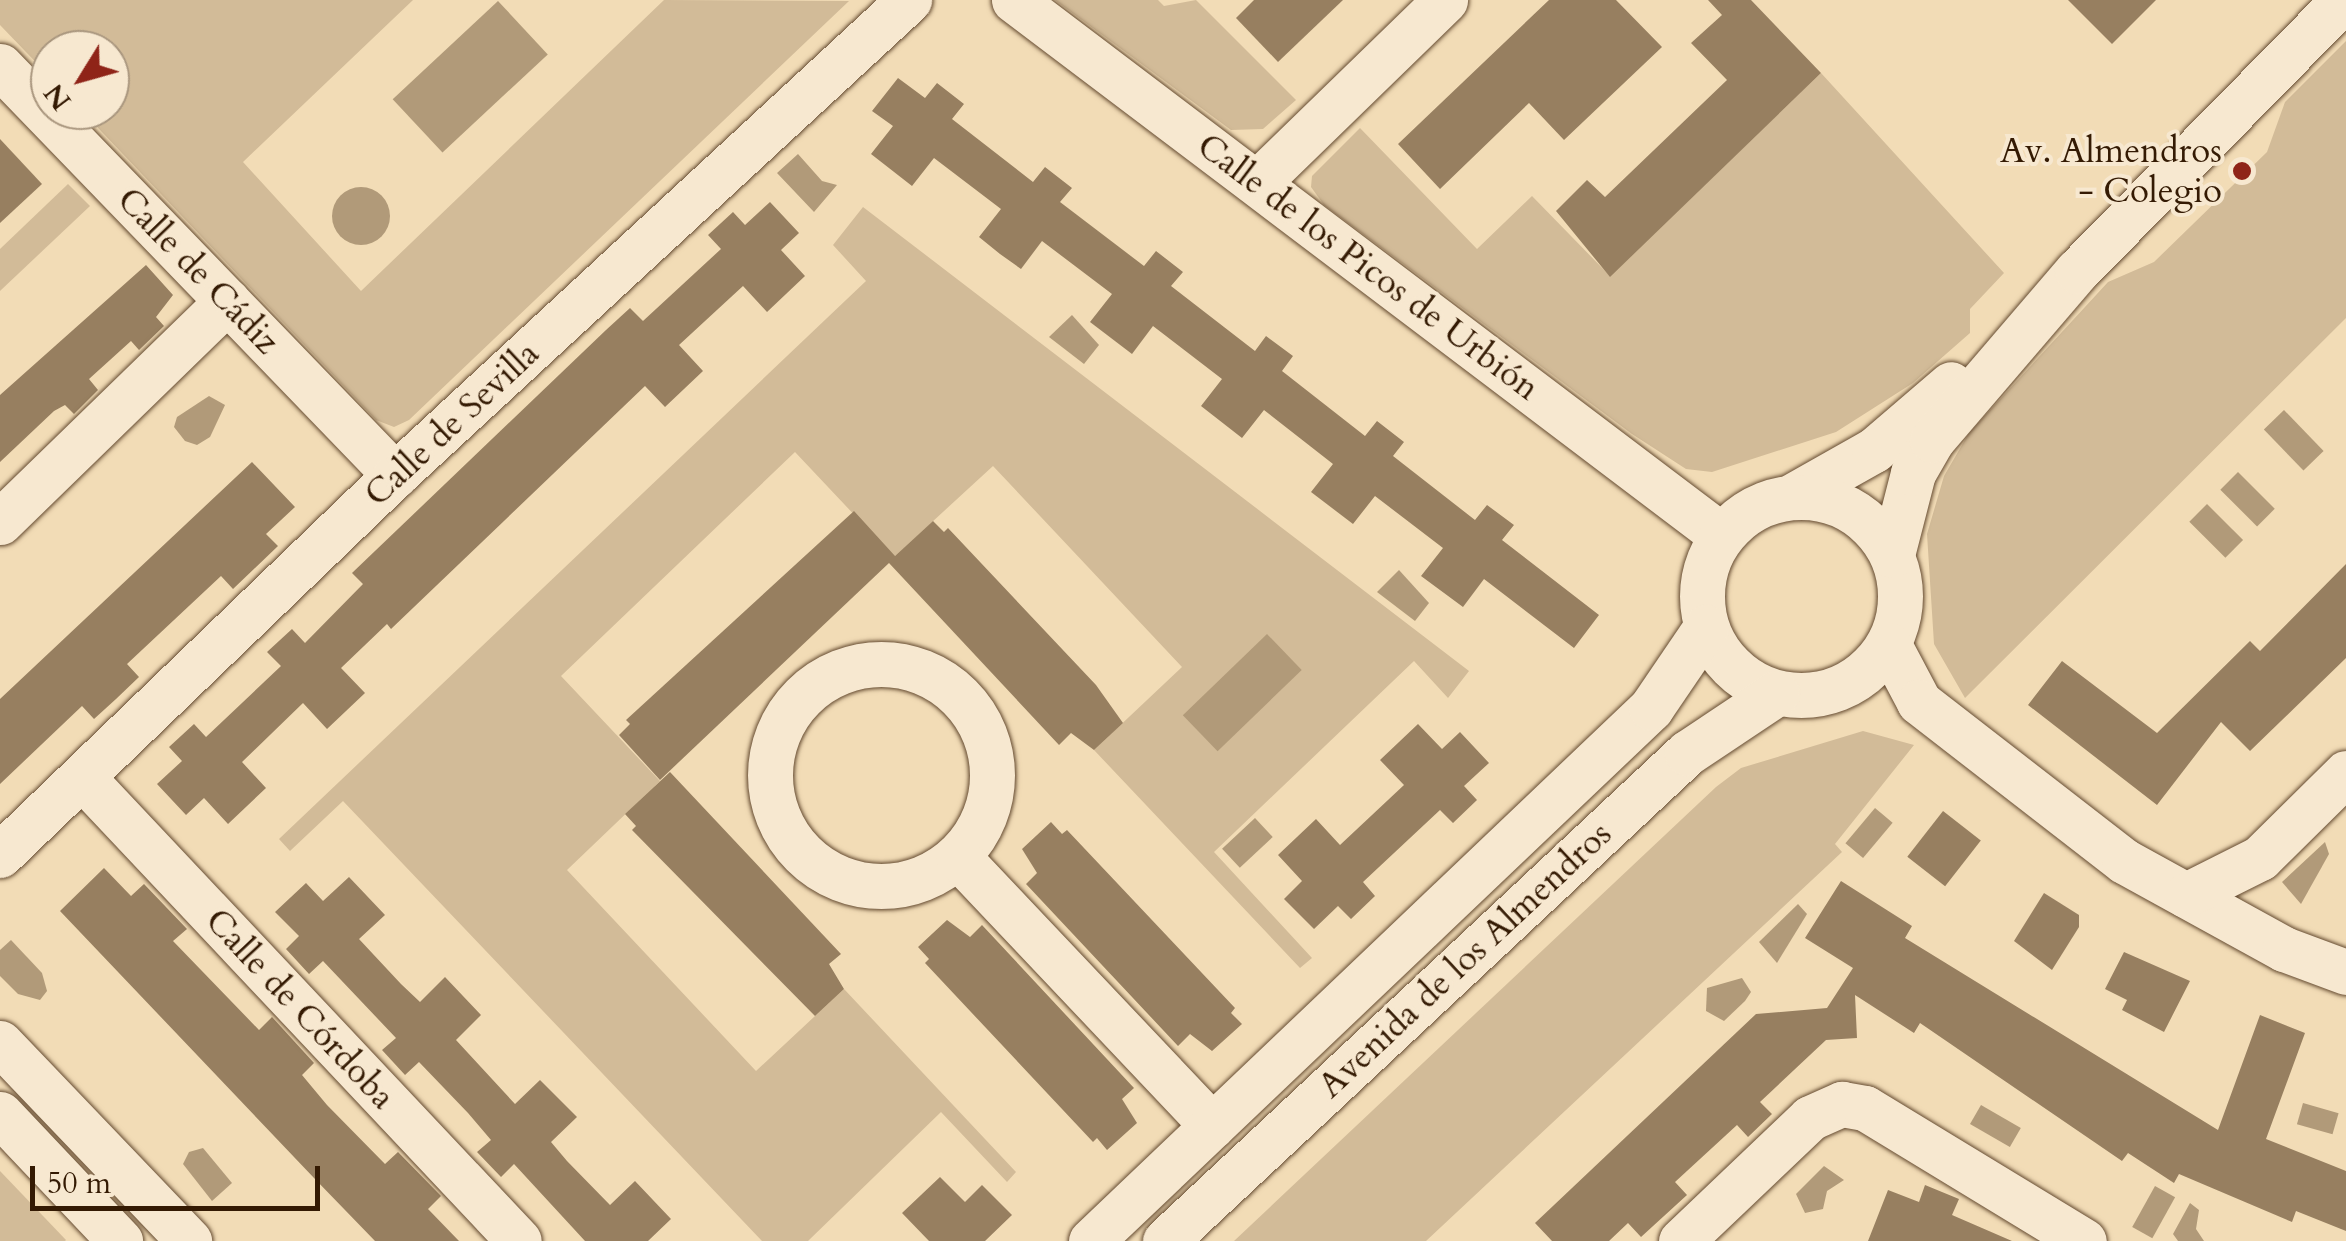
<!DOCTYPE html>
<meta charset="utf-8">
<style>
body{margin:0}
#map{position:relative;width:2346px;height:1241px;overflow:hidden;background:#f2dcb6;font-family:Cardo,serif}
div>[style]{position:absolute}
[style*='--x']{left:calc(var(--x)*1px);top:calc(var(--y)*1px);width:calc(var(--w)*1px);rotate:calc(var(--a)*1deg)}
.green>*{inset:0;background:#d2bb98}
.water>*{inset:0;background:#b19a79;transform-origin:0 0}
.round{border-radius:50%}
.building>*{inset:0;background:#977f60;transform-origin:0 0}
.roads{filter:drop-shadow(0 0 2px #644a30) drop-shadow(0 0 2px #644a30)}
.minor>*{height:45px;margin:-22.5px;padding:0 22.5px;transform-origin:22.5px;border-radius:22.5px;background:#f7e8d0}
.minor>.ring{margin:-22.5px;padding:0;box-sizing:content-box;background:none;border:45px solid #f7e8d0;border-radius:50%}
.dots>*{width:28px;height:28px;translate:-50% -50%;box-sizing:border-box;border:5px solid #f7e8d0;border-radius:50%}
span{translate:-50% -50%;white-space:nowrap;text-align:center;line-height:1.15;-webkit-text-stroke:8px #f7e8d0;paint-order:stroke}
.poi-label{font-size:35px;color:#341a03}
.right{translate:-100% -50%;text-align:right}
.street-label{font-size:35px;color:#341a03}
.north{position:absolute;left:30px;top:30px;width:100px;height:100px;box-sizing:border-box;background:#f7e8d0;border:2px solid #a9967e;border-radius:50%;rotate:233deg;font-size:28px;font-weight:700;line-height:40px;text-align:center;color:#341a03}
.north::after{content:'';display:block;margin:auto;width:35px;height:45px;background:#8f2418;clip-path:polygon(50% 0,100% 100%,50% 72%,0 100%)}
.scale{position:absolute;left:30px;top:1166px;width:290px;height:45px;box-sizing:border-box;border:5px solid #341a03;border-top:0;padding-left:12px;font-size:30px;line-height:35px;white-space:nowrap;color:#341a03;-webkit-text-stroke:8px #f7e8d0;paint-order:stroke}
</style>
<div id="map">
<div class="green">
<div style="clip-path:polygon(0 0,413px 0,243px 162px,361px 291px,664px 0,849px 1px,409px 420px,394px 427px,376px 420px,81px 110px,110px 110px,110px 50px,50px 50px,50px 77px,0 25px)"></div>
<div style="clip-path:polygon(1055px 0,1158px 0,1164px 6px,1196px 0,1296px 100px,1263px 129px,1231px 130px)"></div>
<div style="clip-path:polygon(2346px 41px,2346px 318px,1965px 698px,1934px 644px,1927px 534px,1944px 476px,1969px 433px,2108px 282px,2154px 262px,2267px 152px,2285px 102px)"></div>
<div style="clip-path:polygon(1821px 73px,2004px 273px,1970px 309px,1970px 333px,1913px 383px,1836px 432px,1712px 472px,1686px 469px,1632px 434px,1324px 205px,1311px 187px,1312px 176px,1360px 128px,1477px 249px,1532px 196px,1610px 276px)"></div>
<div style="clip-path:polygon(68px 184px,90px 206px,0 291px,0 249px)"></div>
<div style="clip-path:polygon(863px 207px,1469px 671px,1448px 698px,1414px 661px,1214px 852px,1312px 958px,1300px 968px,1094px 750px,1182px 667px,993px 466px,894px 557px,795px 452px,561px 676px,660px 781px,567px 870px,756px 1071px,844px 989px,1016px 1172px,1007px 1182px,941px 1112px,808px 1241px,762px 1241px,343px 801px,290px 851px,279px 839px,866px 281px,833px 245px)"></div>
<div style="clip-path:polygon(1863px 731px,1914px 745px,1835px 844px,1842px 852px,1426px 1241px,1234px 1241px,1716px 787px,1741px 768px)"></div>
<div style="clip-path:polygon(0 1171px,66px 1240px,65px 1241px,0 1241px)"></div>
</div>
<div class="water">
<div style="left:498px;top:1px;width:73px;height:144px;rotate:47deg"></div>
<div style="clip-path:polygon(798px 154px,822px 181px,837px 185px,814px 212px,777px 173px)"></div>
<div class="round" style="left:332px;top:187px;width:58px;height:58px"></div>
<div style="clip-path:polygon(1072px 315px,1099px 345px,1084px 364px,1049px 337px)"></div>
<div style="clip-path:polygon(209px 396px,225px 405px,210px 437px,197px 445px,185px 441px,174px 427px,177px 417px)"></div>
<div style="left:2284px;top:410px;width:57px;height:28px;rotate:46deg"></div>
<div style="left:2238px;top:472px;width:52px;height:25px;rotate:45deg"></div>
<div style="left:2207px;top:504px;width:51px;height:25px;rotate:45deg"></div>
<div style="clip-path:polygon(1399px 570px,1429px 603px,1415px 621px,1377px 592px)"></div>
<div style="left:1267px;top:634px;width:50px;height:117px;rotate:46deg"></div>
<div style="left:1875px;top:808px;width:23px;height:46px;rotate:40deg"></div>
<div style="left:1255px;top:818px;width:26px;height:45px;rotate:47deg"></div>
<div style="clip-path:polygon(2325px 842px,2329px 854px,2301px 904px,2282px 882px)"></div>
<div style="clip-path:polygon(1798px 904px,1807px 914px,1777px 963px,1759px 942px)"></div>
<div style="clip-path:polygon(11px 940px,42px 973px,47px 991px,40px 1000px,18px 994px,0 976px,0 950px)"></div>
<div style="clip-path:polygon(1742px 978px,1751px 992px,1745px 1001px,1724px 1021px,1706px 1011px,1707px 988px)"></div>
<div style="left:2303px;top:1103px;width:37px;height:22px;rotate:16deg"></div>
<div style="left:1981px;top:1105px;width:46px;height:22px;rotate:30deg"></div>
<div style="clip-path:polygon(203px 1148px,232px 1183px,212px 1201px,183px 1164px,189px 1152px)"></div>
<div style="clip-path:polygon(1824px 1166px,1844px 1180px,1827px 1191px,1823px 1209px,1805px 1213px,1796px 1194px)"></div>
<div style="left:2155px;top:1186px;width:23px;height:47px;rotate:29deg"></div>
<div style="clip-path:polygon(2190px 1203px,2199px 1210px,2196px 1229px,2204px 1241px,2178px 1241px,2173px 1234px)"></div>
</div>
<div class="building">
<div style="clip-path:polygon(1254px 0,1343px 0,1278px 62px,1236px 18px)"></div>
<div style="clip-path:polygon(1549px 0,1616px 0,1662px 47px,1564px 140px,1529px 103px,1440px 189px,1398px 144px)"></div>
<div style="clip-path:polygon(1708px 0,1751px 0,1821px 73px,1610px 277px,1556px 211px,1587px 180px,1605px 197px,1727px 80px,1691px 43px,1722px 15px)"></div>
<div style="clip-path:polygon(2068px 0,2156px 0,2112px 44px)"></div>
<div style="clip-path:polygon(898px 78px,925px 98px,937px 83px,964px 104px,952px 119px,1033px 182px,1045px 167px,1072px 188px,1060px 202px,1144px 266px,1156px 251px,1183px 272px,1171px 286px,1255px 351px,1266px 336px,1293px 356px,1282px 371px,1365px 436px,1377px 421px,1404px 442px,1393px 456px,1475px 520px,1487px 505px,1514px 525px,1502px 540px,1599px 615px,1574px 648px,1484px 579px,1463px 607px,1421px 576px,1443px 548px,1375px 496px,1353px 524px,1311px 492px,1333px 464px,1264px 410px,1242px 438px,1201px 406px,1222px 379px,1153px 326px,1132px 354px,1090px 322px,1112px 294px,1042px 241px,1021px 269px,1000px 254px,979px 237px,1001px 209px,934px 158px,912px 186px,871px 154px,893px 126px,872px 111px)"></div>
<div style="clip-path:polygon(0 139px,42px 184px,0 223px)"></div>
<div style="clip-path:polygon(770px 202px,799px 233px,781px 250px,805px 276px,767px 312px,743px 286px,679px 345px,703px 371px,665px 407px,645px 386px,391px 629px,387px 624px,341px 668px,365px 693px,327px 729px,303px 703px,242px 762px,266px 788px,228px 824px,204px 798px,186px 815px,157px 784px,182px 761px,169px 747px,194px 724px,206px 737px,281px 666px,267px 652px,292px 629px,305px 643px,363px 584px,352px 573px,606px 330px,630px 308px,643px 321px,721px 249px,708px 235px,733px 212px,745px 225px)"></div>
<div style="clip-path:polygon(146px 265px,173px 295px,156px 317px,164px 326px,139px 350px,131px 341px,89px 379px,98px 390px,74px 414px,65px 405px,54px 411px,0 462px,0 395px)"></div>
<div style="clip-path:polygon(252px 462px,295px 507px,266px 534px,278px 546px,233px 589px,221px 576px,127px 664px,139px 677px,116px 699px,94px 719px,82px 706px,0 784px,0 699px)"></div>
<div style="clip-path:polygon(854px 511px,895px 556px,933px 521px,944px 532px,948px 528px,1096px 685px,1123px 723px,1094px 750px,1071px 733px,1059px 745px,889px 563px,660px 780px,619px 735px,630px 724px,626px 720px)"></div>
<div style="clip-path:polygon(2346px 564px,2346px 658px,2250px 751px,2221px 722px,2157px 805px,2028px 705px,2062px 661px,2157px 733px,2250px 641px,2260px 651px)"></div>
<div style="clip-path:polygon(1418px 724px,1442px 749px,1460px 732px,1489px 763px,1464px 786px,1477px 800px,1453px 823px,1440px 810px,1363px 882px,1375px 896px,1351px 919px,1338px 906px,1314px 929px,1284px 899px,1302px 881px,1278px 855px,1316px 819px,1340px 845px,1404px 785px,1380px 760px)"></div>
<div style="clip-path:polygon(670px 772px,841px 954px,829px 964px,844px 989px,815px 1016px,632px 830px,636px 826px,625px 814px)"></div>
<div style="left:1943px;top:811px;width:48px;height:58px;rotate:38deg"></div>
<div style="clip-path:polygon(1051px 822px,1062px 834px,1067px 830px,1235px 1008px,1231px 1013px,1242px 1024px,1212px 1051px,1190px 1034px,1178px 1046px,1026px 884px,1037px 873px,1022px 849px)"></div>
<div style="clip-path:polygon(104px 868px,131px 896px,144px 884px,187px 929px,173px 941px,259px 1030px,272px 1017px,314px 1063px,302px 1075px,327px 1105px,385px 1164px,398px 1152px,441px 1196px,428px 1209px,459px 1241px,375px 1241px,314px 1178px,60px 911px)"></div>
<div style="clip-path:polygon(349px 877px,385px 915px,359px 939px,401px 984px,420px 1002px,445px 977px,481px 1015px,456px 1040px,515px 1104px,540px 1080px,577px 1117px,551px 1142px,567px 1161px,610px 1205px,635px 1181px,671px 1219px,648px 1241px,585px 1241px,514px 1164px,501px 1177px,477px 1152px,491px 1140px,468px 1113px,419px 1062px,405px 1075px,382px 1050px,396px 1038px,323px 961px,309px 974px,286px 949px,299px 936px,275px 912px,306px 883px,323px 901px)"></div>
<div style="clip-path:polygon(1841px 881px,1912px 926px,1905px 938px,2218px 1130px,2260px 1015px,2305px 1033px,2266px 1139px,2346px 1171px,2346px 1231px,2296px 1211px,2292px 1222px,2179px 1174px,2174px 1183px,2128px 1153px,2122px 1161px,1920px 1023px,1914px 1033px,1855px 995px,1857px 1038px,1826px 1040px,1760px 1102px,1772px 1114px,1748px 1137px,1737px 1125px,1675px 1182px,1687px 1195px,1641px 1237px,1628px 1223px,1609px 1241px,1552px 1241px,1535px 1223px,1756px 1014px,1827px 1008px,1853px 968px,1805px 938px)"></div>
<div style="clip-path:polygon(2044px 893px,2079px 915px,2079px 927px,2052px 970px,2014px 941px)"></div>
<div style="clip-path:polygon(947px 920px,970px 937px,982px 925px,1134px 1088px,1122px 1099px,1137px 1123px,1107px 1150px,1097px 1138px,1093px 1142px,925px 963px,929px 959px,918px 947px)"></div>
<div style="clip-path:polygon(2124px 952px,2190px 981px,2164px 1032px,2122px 1010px,2127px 1000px,2105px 989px)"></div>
<div style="clip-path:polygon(940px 1177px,965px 1202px,982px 1185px,1012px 1215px,985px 1241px,929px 1241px,902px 1213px)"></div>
<div style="clip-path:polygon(1925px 1185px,1959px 1199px,1952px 1215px,2012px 1241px,1868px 1241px,1888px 1190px,1919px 1202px)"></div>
</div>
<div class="roads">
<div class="minor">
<div style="--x:1014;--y:0;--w:887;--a:37.12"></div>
<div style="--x:0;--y:66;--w:569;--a:46"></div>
<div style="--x:1258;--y:182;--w:261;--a:-44.2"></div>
<div style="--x:1794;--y:495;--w:92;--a:-29.4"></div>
<div style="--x:1874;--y:450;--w:101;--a:-40.6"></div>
<div class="ring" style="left:1702px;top:497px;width:153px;height:153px"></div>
<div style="--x:0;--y:522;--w:317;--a:-44.2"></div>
<div style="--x:1892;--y:555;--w:85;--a:-75.6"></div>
<div style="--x:1913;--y:473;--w:38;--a:-60"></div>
<div style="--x:1932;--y:440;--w:223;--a:-49.4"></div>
<div style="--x:2077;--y:271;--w:380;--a:-45.5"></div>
<div style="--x:1889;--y:645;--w:64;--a:62.2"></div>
<div style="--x:1919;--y:702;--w:259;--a:37.8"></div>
<div style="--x:2124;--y:861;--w:183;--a:28.8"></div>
<div style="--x:2284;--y:949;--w:66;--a:20.4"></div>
<div class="ring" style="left:770px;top:664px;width:177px;height:177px"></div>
<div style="--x:82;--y:777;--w:637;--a:46.72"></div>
<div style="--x:0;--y:855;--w:548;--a:-43.89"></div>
<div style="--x:395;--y:475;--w:700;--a:-42.74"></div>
<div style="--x:958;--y:857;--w:370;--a:46.6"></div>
<div style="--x:2186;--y:895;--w:83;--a:-26.6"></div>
<div style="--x:2260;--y:858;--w:121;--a:-44.7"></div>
<div style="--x:0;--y:1043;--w:274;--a:46.3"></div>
<div style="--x:0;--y:1114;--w:175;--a:46.6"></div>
<div style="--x:1091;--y:1241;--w:773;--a:-43.58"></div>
<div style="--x:1651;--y:708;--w:98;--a:-55.8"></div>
<div style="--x:1165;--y:1241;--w:715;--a:-43.07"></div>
<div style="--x:1687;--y:753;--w:108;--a:-33.7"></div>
<div style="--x:1681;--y:1241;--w:178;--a:-43.6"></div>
<div style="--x:1810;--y:1118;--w:35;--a:-24"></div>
<div style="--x:1842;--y:1104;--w:23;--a:10"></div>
<div style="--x:1865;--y:1108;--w:256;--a:31.3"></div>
</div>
</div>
<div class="dots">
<div style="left:2242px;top:171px;background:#8f2418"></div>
</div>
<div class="poi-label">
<span class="right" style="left:2222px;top:171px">Av. Almendros<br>- Colegio</span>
</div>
<div class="street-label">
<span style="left:1368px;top:267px;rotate:37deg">Calle de los Picos de Urbión</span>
<span style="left:198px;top:271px;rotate:46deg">Calle de Cádiz</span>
<span style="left:452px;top:424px;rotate:-43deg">Calle de Sevilla</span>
<span style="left:1465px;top:960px;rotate:-43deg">Avenida de los Almendros</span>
<span style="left:300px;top:1009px;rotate:47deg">Calle de Córdoba</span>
</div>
<div class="north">N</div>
<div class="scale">50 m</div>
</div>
